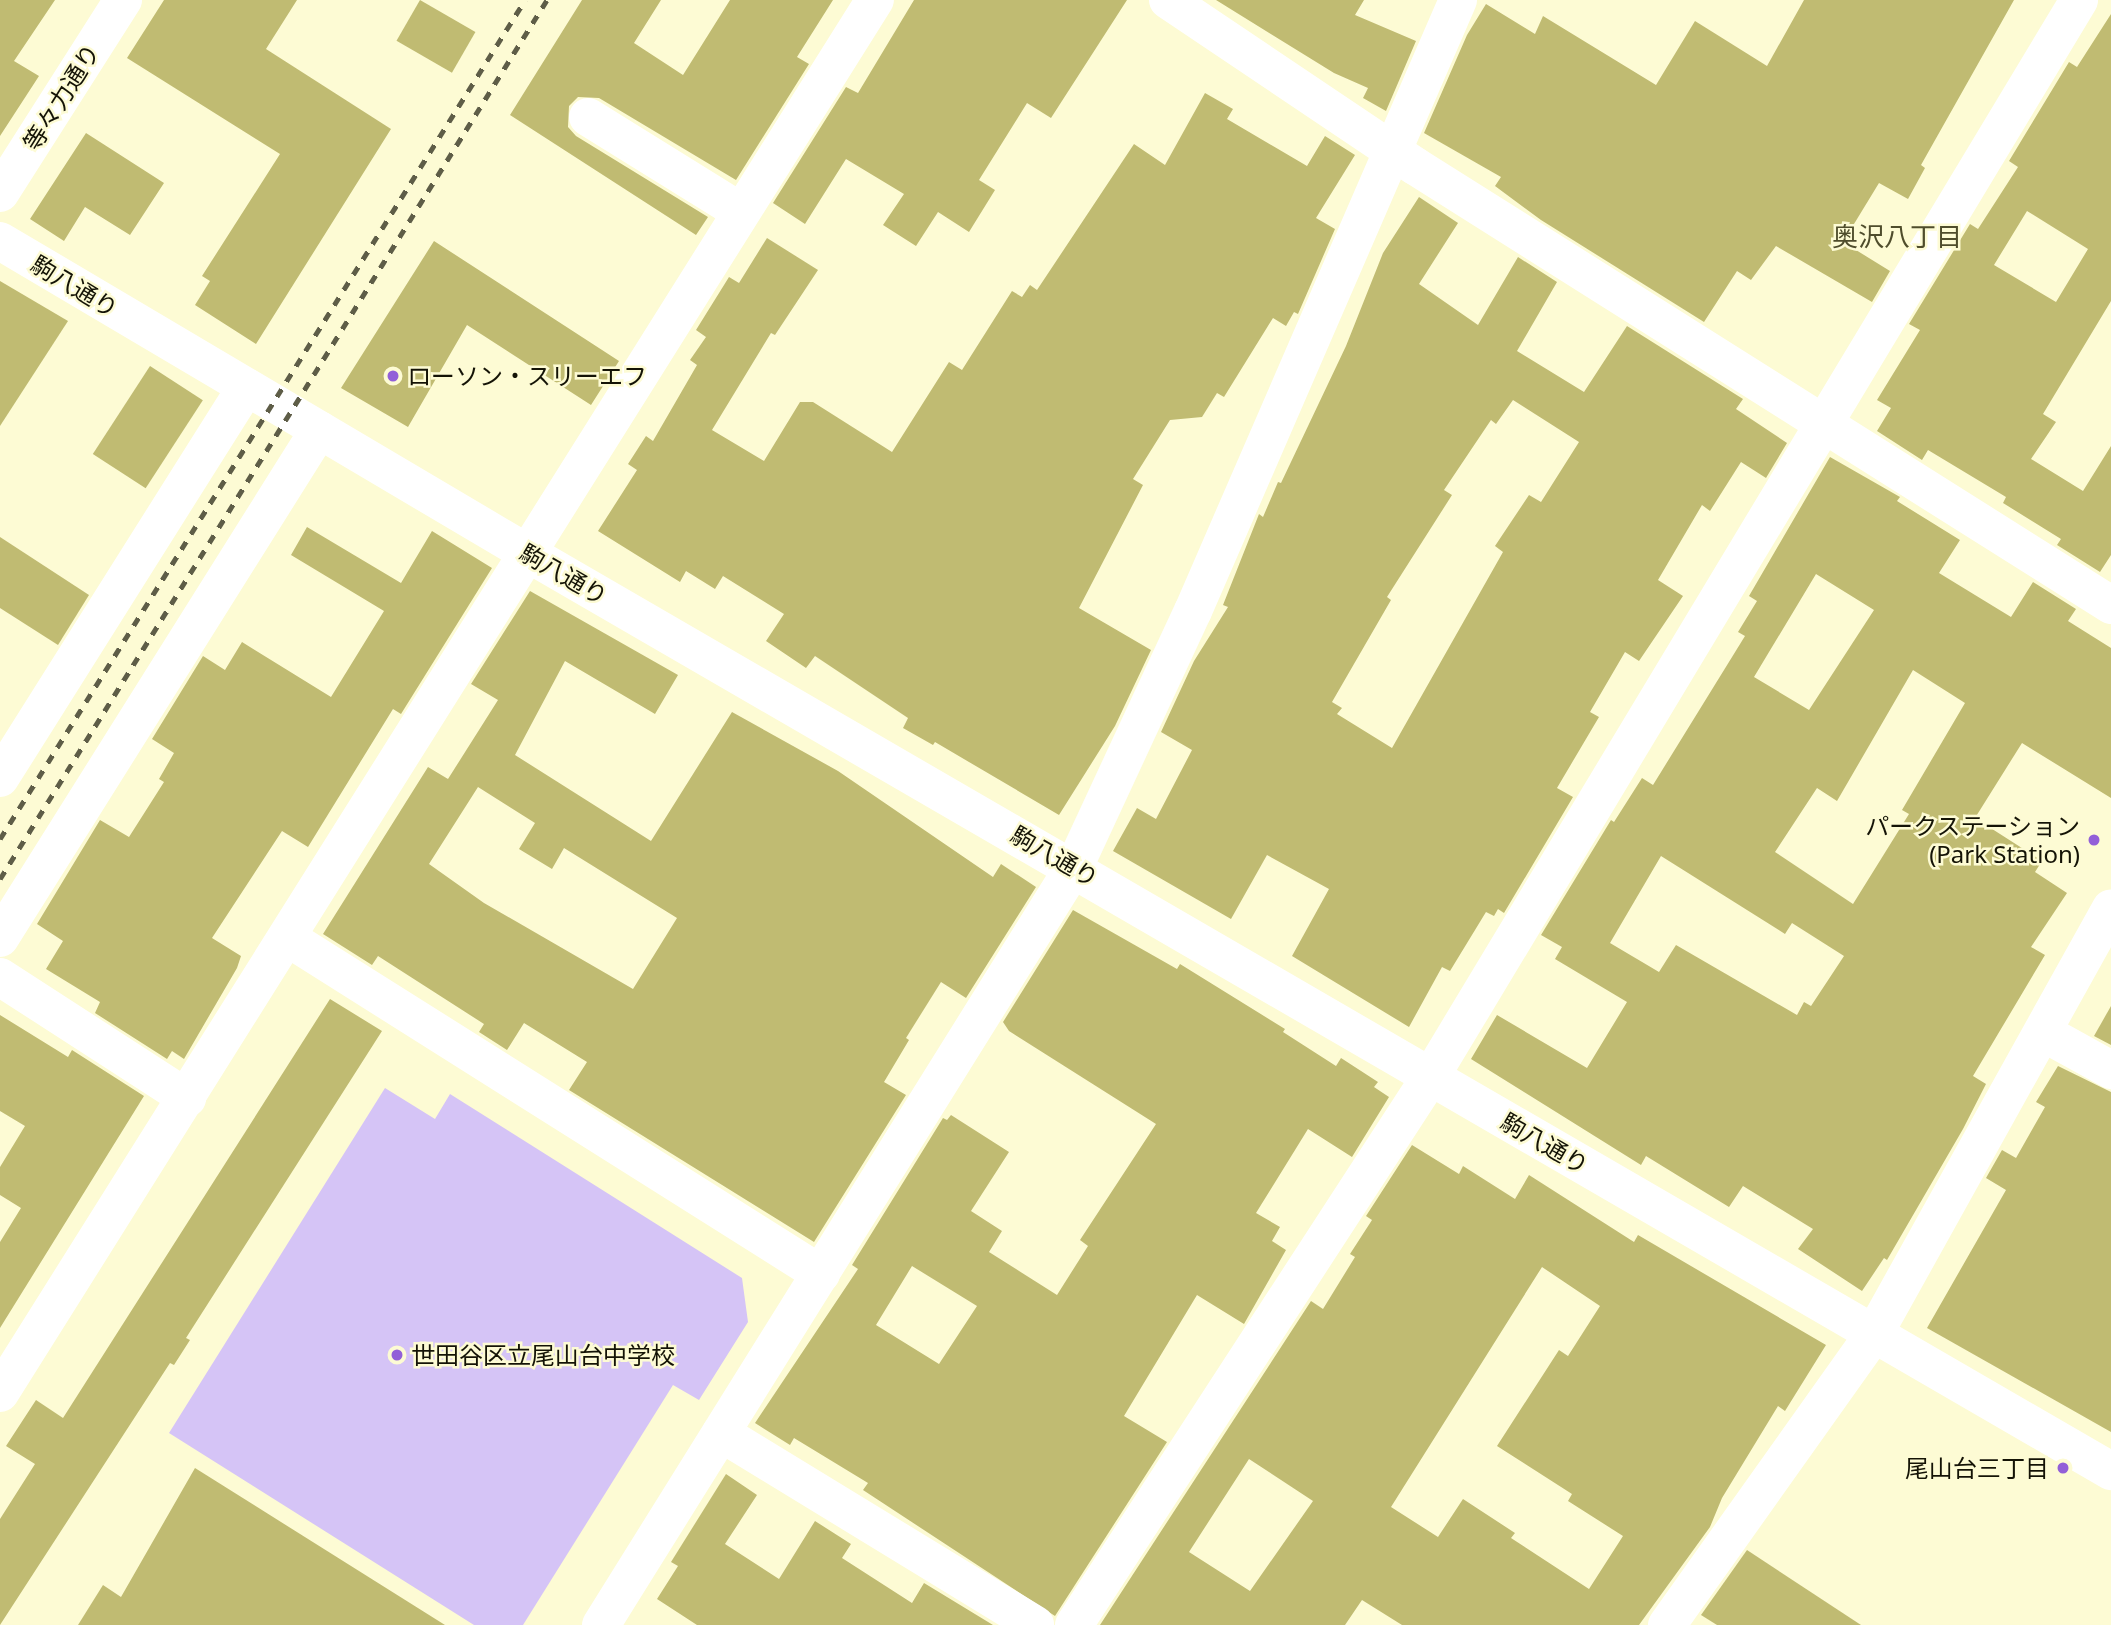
<!DOCTYPE html>
<meta charset="utf-8">
<style>
body{margin:0}
#map{position:relative;width:2111px;height:1625px;overflow:hidden;background:#fdfbd4;font-family:"Noto Sans","Noto Sans JP",sans-serif}
div>[style]{position:absolute}
[style*='--x']{left:calc(var(--x)*1px);top:calc(var(--y)*1px);width:calc(var(--w)*1px);rotate:calc(var(--a)*1deg)}
.green>*{inset:0;background:#d5c4f6}
.building>*{inset:0;background:#c0bb72;transform-origin:0 0}
.minor>*{height:38px;margin:-19px;padding:0 19px;transform-origin:19px;border-radius:19px;background:#fff}
.tertiary>*{height:38px;margin:-19px;padding:0 19px;transform-origin:19px;border-radius:19px;background:#fff}
.rail>*{height:5px;margin-top:-2.5px;transform-origin:0;background:repeating-linear-gradient(90deg,#5e5d47 0 9px,transparent 0 18px)}
.dots>*{width:19px;height:19px;translate:-50% -50%;box-sizing:border-box;border:4px solid #fdfbd4;border-radius:50%}
span{translate:-50% -50%;white-space:nowrap;text-align:center;line-height:1.15;-webkit-text-stroke:5px #fdfbd4;paint-order:stroke}
.street-label{font-size:24px;color:#141306}
.poi-label{font-size:24px;color:#141306}
.left{translate:0 -50%;text-align:left}
.right{translate:-100% -50%;text-align:right}
.neighbourhood-label{font-size:26px;color:#4f4d2c}
</style>
<div id="map">
<div class="green">
<div style="clip-path:polygon(385px 1088px,435px 1119px,450px 1094px,742px 1278px,748px 1322px,699px 1400px,673px 1385px,523px 1625px,474px 1625px,169px 1433px)"></div>
</div>
<div class="building">
<div style="clip-path:polygon(0 0,55px 0,14px 61px,39px 76px,0 136px)"></div>
<div style="clip-path:polygon(164px 0,297px 0,266px 49px,391px 129px,256px 344px,195px 305px,210px 281px,202px 276px,280px 154px,127px 58px)"></div>
<div style="left:420px;top:0;width:64px;height:47px;rotate:30deg"></div>
<div style="clip-path:polygon(582px 0,661px 0,634px 43px,683px 75px,730px 0,833px 0,797px 57px,809px 64px,736px 180px,599px 98px,578px 97px,569px 106px,568px 127px,576px 136px,708px 217px,696px 235px,510px 115px)"></div>
<div style="clip-path:polygon(914px 0,1127px 0,1051px 118px,1027px 103px,979px 180px,995px 190px,969px 232px,938px 212px,916px 246px,883px 225px,904px 194px,846px 159px,805px 224px,773px 203px,846px 87px,858px 93px)"></div>
<div style="clip-path:polygon(1216px 0,1364px 0,1355px 15px,1416px 41px,1386px 111px,1363px 98px,1368px 88px,1334px 73px)"></div>
<div style="clip-path:polygon(1804px 0,2014px 0,1921px 165px,1925px 168px,1908px 199px,1879px 183px,1843px 242px,1890px 271px,1872px 302px,1776px 246px,1751px 280px,1737px 271px,1704px 322px,1541px 220px,1495px 186px,1501px 177px,1424px 133px,1467px 35px,1486px 4px,1535px 34px,1543px 16px,1656px 85px,1695px 21px,1767px 66px)"></div>
<div style="clip-path:polygon(evenodd,2111px 14px,2111px 301px,2043px 414px,2056px 422px,2031px 459px,2083px 491px,2111px 446px,2111px 555px,2100px 572px,2057px 545px,2061px 539px,2003px 503px,2006px 497px,1928px 450px,1922px 460px,1877px 431px,1891px 408px,1877px 400px,1920px 330px,1909px 324px,1970px 224px,1978px 229px,2018px 167px,2009px 161px,2069px 62px,2077px 67px,2111px 14px,2027px 211px,2088px 249px,2056px 302px,1994px 265px,2027px 211px)"></div>
<div style="clip-path:polygon(1205px 93px,1233px 109px,1227px 119px,1307px 166px,1325px 136px,1355px 155px,1316px 218px,1335px 229px,1298px 314px,1294px 312px,1286px 326px,1273px 318px,1224px 397px,1217px 393px,1202px 417px,1170px 420px,1133px 479px,1143px 485px,1079px 608px,1151px 650px,1115px 726px,1059px 815px,935px 742px,933px 745px,903px 728px,908px 718px,815px 656px,806px 668px,766px 641px,784px 614px,723px 576px,715px 589px,686px 571px,680px 582px,598px 531px,637px 470px,628px 464px,646px 436px,653px 441px,697px 365px,690px 360px,706px 337px,696px 330px,729px 277px,739px 283px,767px 238px,818px 270px,775px 335px,771px 333px,712px 430px,764px 461px,800px 402px,813px 402px,892px 452px,949px 362px,962px 370px,1012px 291px,1022px 297px,1030px 285px,1037px 290px,1134px 144px,1165px 165px)"></div>
<div style="clip-path:polygon(86px 133px,164px 183px,130px 235px,85px 207px,64px 241px,30px 219px)"></div>
<div style="clip-path:polygon(evenodd,1419px 197px,1458px 223px,1419px 284px,1478px 325px,1518px 257px,1557px 282px,1517px 351px,1584px 392px,1627px 326px,1743px 399px,1736px 409px,1787px 443px,1766px 478px,1741px 462px,1710px 511px,1702px 505px,1658px 580px,1683px 596px,1639px 661px,1625px 652px,1590px 712px,1599px 717px,1557px 788px,1573px 797px,1504px 913px,1498px 909px,1494px 916px,1486px 912px,1450px 971px,1442px 967px,1409px 1027px,1292px 956px,1329px 889px,1267px 855px,1231px 919px,1113px 851px,1137px 808px,1156px 819px,1192px 750px,1161px 732px,1194px 661px,1228px 607px,1223px 605px,1259px 514px,1263px 517px,1278px 482px,1281px 483px,1346px 346px,1383px 253px,1419px 197px,1513px 400px,1579px 442px,1541px 502px,1529px 495px,1495px 546px,1503px 552px,1392px 748px,1337px 714px,1342px 708px,1332px 702px,1391px 600px,1387px 597px,1452px 495px,1444px 490px,1491px 420px,1496px 424px,1513px 400px)"></div>
<div style="clip-path:polygon(434px 241px,619px 361px,591px 405px,467px 325px,408px 427px,341px 388px)"></div>
<div style="clip-path:polygon(0 281px,68px 321px,0 426px)"></div>
<div style="left:150px;top:366px;width:63px;height:105px;rotate:33deg"></div>
<div style="clip-path:polygon(evenodd,1830px 457px,1900px 497px,1897px 501px,1960px 540px,1939px 573px,2011px 617px,2033px 582px,2076px 609px,2068px 621px,2111px 648px,2111px 798px,2022px 743px,1975px 818px,2042px 861px,2035px 872px,2067px 893px,2031px 947px,2045px 955px,1973px 1076px,1986px 1084px,1963px 1129px,1887px 1260px,1884px 1258px,1862px 1291px,1798px 1249px,1813px 1229px,1743px 1186px,1729px 1207px,1646px 1156px,1641px 1165px,1471px 1059px,1497px 1015px,1587px 1068px,1627px 1002px,1555px 959px,1562px 947px,1541px 935px,1611px 820px,1614px 822px,1642px 778px,1653px 785px,1745px 636px,1738px 632px,1757px 601px,1749px 596px,1830px 457px,1816px 574px,1874px 610px,1809px 710px,1754px 677px,1816px 574px,1830px 457px,1913px 670px,1965px 703px,1902px 810px,1909px 814px,1853px 904px,1775px 852px,1817px 788px,1837px 801px,1913px 670px,1830px 457px,1661px 856px,1785px 934px,1792px 923px,1844px 956px,1811px 1006px,1804px 1002px,1797px 1015px,1676px 945px,1659px 972px,1610px 943px,1661px 856px)"></div>
<div style="clip-path:polygon(307px 527px,401px 583px,432px 531px,492px 568px,401px 714px,393px 709px,308px 847px,282px 831px,212px 938px,241px 956px,237px 968px,184px 1059px,172px 1051px,167px 1059px,95px 1013px,100px 1002px,46px 969px,63px 941px,37px 924px,100px 820px,129px 837px,164px 782px,159px 779px,174px 753px,152px 739px,203px 656px,225px 670px,242px 642px,331px 697px,384px 611px,291px 555px)"></div>
<div style="clip-path:polygon(0 537px,89px 595px,58px 645px,0 608px)"></div>
<div style="clip-path:polygon(evenodd,530px 591px,678px 675px,655px 714px,565px 661px,515px 755px,651px 841px,732px 712px,838px 771px,993px 877px,1001px 864px,1036px 887px,966px 998px,941px 982px,906px 1038px,909px 1040px,884px 1082px,906px 1095px,814px 1242px,569px 1090px,587px 1062px,524px 1023px,507px 1050px,479px 1032px,484px 1024px,378px 956px,372px 965px,323px 934px,428px 767px,448px 779px,498px 700px,471px 684px,530px 591px,478px 787px,535px 823px,519px 849px,552px 869px,564px 848px,677px 918px,633px 989px,484px 903px,429px 864px,478px 787px)"></div>
<div style="clip-path:polygon(evenodd,1073px 910px,1177px 969px,1180px 964px,1285px 1029px,1283px 1032px,1336px 1066px,1341px 1058px,1378px 1082px,1374px 1087px,1389px 1097px,1352px 1157px,1308px 1129px,1256px 1213px,1280px 1227px,1272px 1241px,1286px 1250px,1244px 1324px,1197px 1295px,1124px 1416px,1167px 1442px,1055px 1616px,863px 1490px,868px 1483px,794px 1438px,790px 1445px,755px 1423px,858px 1269px,852px 1265px,943px 1118px,947px 1120px,951px 1115px,1009px 1152px,971px 1211px,1002px 1231px,989px 1252px,1057px 1295px,1088px 1246px,1080px 1240px,1156px 1124px,1009px 1031px,1003px 1022px,1073px 910px,912px 1266px,977px 1306px,939px 1364px,876px 1325px,912px 1266px)"></div>
<div style="clip-path:polygon(330px 999px,382px 1031px,186px 1338px,190px 1340px,174px 1365px,170px 1363px,0 1625px,0 1519px,35px 1464px,6px 1446px,36px 1400px,63px 1418px)"></div>
<div style="clip-path:polygon(2111px 1006px,2111px 1045px,2094px 1036px)"></div>
<div style="clip-path:polygon(0 1015px,68px 1057px,72px 1050px,144px 1096px,0 1328px,0 1242px,21px 1208px,0 1195px,0 1167px,25px 1126px,0 1111px)"></div>
<div style="clip-path:polygon(2058px 1066px,2111px 1092px,2111px 1432px,1927px 1328px,2006px 1190px,1986px 1178px,2002px 1150px,2016px 1158px,2045px 1107px,2036px 1102px)"></div>
<div style="clip-path:polygon(evenodd,1412px 1145px,1459px 1174px,1463px 1166px,1515px 1199px,1529px 1175px,1634px 1242px,1638px 1235px,1826px 1345px,1785px 1411px,1778px 1406px,1722px 1498px,1710px 1527px,1639px 1625px,1402px 1625px,1362px 1600px,1345px 1625px,1100px 1625px,1311px 1301px,1323px 1309px,1355px 1257px,1350px 1254px,1372px 1220px,1366px 1216px,1412px 1145px,1542px 1267px,1600px 1306px,1568px 1356px,1559px 1350px,1497px 1446px,1572px 1494px,1568px 1501px,1623px 1536px,1589px 1589px,1511px 1538px,1515px 1533px,1463px 1499px,1438px 1537px,1391px 1507px,1542px 1267px,1412px 1145px,1249px 1459px,1313px 1501px,1250px 1591px,1189px 1552px,1249px 1459px)"></div>
<div style="clip-path:polygon(195px 1468px,445px 1625px,78px 1625px,103px 1585px,121px 1597px)"></div>
<div style="clip-path:polygon(726px 1474px,757px 1495px,725px 1544px,779px 1579px,815px 1521px,851px 1544px,842px 1558px,912px 1603px,924px 1583px,993px 1625px,697px 1625px,657px 1599px,678px 1566px,671px 1562px)"></div>
<div style="clip-path:polygon(1747px 1550px,1861px 1625px,1717px 1625px,1701px 1615px)"></div>
</div>
<div class="minor">
<div style="--x:1168;--y:0;--w:298;--a:33.9"></div>
<div style="--x:1415;--y:166;--w:823;--a:32.24"></div>
<div style="--x:588;--y:117;--w:180;--a:31.8"></div>
<div style="--x:0;--y:778;--w:462;--a:-57.8"></div>
<div style="--x:0;--y:938;--w:600;--a:-57.87"></div>
<div style="--x:288;--y:938;--w:630;--a:32.23"></div>
<div style="--x:0;--y:977;--w:223;--a:32.9"></div>
<div style="--x:2044;--y:1033;--w:77;--a:28.9"></div>
<div style="--x:0;--y:1393;--w:1645;--a:-57.87"></div>
<div style="--x:721;--y:1433;--w:368;--a:31.4"></div>
<div style="--x:601;--y:1625;--w:893;--a:-58.04"></div>
<div style="--x:1074;--y:867;--w:282;--a:-65.1"></div>
<div style="--x:1193;--y:611;--w:666;--a:-66.55"></div>
<div style="--x:1074;--y:1625;--w:655;--a:-56.97"></div>
<div style="--x:1431;--y:1076;--w:1256;--a:-58.94"></div>
<div style="--x:1667;--y:1625;--w:357;--a:-54.6"></div>
<div style="--x:1874;--y:1334;--w:487;--a:-60.9"></div>
</div>
<div class="tertiary">
<div style="--x:0;--y:193;--w:229;--a:-57.5"></div>
<div style="--x:0;--y:241;--w:615;--a:30.61"></div>
<div style="--x:529;--y:554;--w:1829;--a:30.1"></div>
</div>
<div class="rail">
<div style="--x:0;--y:839;--w:990;--a:-57.96"></div>
<div style="--x:0;--y:879;--w:1035;--a:-58.11"></div>
</div>
<div class="dots">
<div style="left:393px;top:376px;background:#925fd8"></div>
<div style="left:2094px;top:840px;background:#925fd8"></div>
<div style="left:397px;top:1355px;background:#925fd8"></div>
<div style="left:2063px;top:1468px;background:#925fd8"></div>
</div>
<div class="street-label">
<span style="left:61px;top:97px;rotate:-58deg">等々力通り</span>
<span style="left:75px;top:286px;rotate:31deg">駒八通り</span>
<span style="left:564px;top:574px;rotate:30deg">駒八通り</span>
<span style="left:1055px;top:856px;rotate:30deg">駒八通り</span>
<span style="left:1545px;top:1143px;rotate:30deg">駒八通り</span>
</div>
<div class="poi-label">
<span class="left" style="left:407px;top:376px">ローソン・スリーエフ</span>
<span class="right" style="left:2080px;top:840px">パークステーション<br>(Park Station)</span>
<span class="left" style="left:411px;top:1355px">世田谷区立尾山台中学校</span>
<span class="right" style="left:2049px;top:1468px">尾山台三丁目</span>
</div>
<div class="neighbourhood-label">
<span style="left:1897px;top:237px">奥沢八丁目</span>
</div>
</div>
